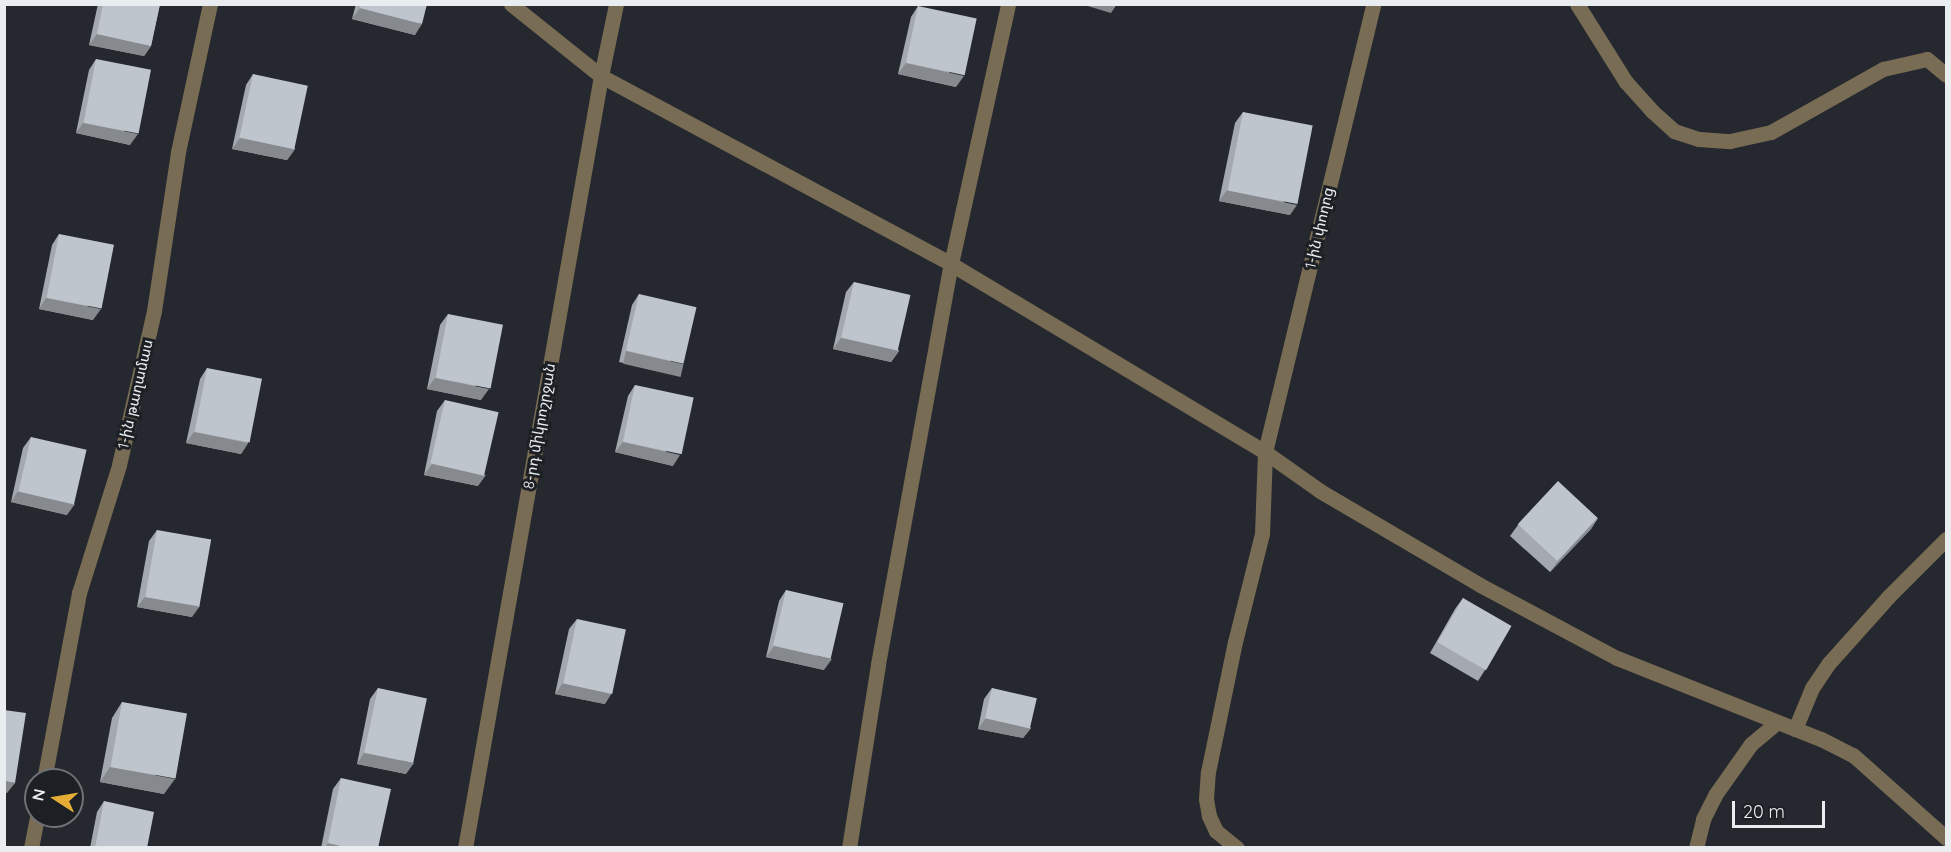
<!DOCTYPE html>
<meta charset="utf-8">
<style>
body{margin:0}
#map{position:relative;width:1951px;height:852px;overflow:hidden;background:#25292f;font-family:Quicksand,"Noto Sans Armenian",sans-serif}
div>[style]{position:absolute}
[style*='--x']{left:calc(var(--x)*1px);top:calc(var(--y)*1px);width:calc(var(--w)*1px);rotate:calc(var(--a)*1deg)}
.minor>*{height:15px;margin:-7.5px;padding:0 7.5px;transform-origin:7.5px;border-radius:7.5px;background:#796c54}
.wall>*{inset:0;background:#a4a9af}
.shaded-wall>*{inset:0;background:#868a8f;transform-origin:0 0}
.building>*{inset:0;background:#bfc5cc;transform-origin:0 0}
span{translate:-50% -50%;white-space:nowrap;text-align:center;line-height:1.15;-webkit-text-stroke:6px #1c2025;paint-order:stroke}
.street-label{font-size:15px;color:#eaedf0}
.frame{position:absolute;inset:0;border:6px solid #eaedf0;pointer-events:none}
.north{position:absolute;left:24px;top:768px;width:60px;height:60px;box-sizing:border-box;background:#1c2025;border:2px solid #6e7276;border-radius:50%;rotate:282deg;font-size:16px;font-weight:700;line-height:24px;text-align:center;color:#eaedf0}
.north::after{content:'';display:block;margin:auto;width:21px;height:27px;background:#e4ad35;clip-path:polygon(50% 0,100% 100%,50% 72%,0 100%)}
.scale{position:absolute;left:1732px;top:801px;width:93px;height:27px;box-sizing:border-box;border:3px solid #eaedf0;border-top:0;padding-left:8px;font-size:18px;line-height:21px;white-space:nowrap;color:#eaedf0;-webkit-text-stroke:4px #1c2025;paint-order:stroke}
</style>
<div id="map">
<div class="minor">
<div style="--x:511;--y:4;--w:115;--a:38.7"></div>
<div style="--x:601;--y:76;--w:397;--a:28.2"></div>
<div style="--x:951;--y:264;--w:366;--a:30.9"></div>
<div style="--x:1265;--y:452;--w:67;--a:35.3"></div>
<div style="--x:1320;--y:491;--w:186;--a:30.4"></div>
<div style="--x:1480;--y:585;--w:155;--a:28.1"></div>
<div style="--x:1617;--y:658;--w:219;--a:21.7"></div>
<div style="--x:1821;--y:739;--w:36;--a:27"></div>
<div style="--x:1853;--y:755;--w:125;--a:41.7"></div>
<div style="--x:1577;--y:4;--w:92;--a:57.9"></div>
<div style="--x:1626;--y:82;--w:39;--a:48"></div>
<div style="--x:1652;--y:111;--w:30;--a:42"></div>
<div style="--x:1674;--y:131;--w:26;--a:18"></div>
<div style="--x:1699;--y:139;--w:31;--a:4"></div>
<div style="--x:1730;--y:141;--w:42;--a:-12.4"></div>
<div style="--x:1771;--y:132;--w:129;--a:-29.4"></div>
<div style="--x:1883;--y:69;--w:45;--a:-12.8"></div>
<div style="--x:1927;--y:59;--w:25;--a:40"></div>
<div style="--x:1795;--y:729;--w:44;--a:-67.5"></div>
<div style="--x:1812;--y:688;--w:30;--a:-56"></div>
<div style="--x:1829;--y:663;--w:89;--a:-48.2"></div>
<div style="--x:1888;--y:597;--w:82;--a:-45"></div>
<div style="--x:44;--y:780;--w:190;--a:-79.4"></div>
<div style="--x:79;--y:593;--w:134;--a:-72.6"></div>
<div style="--x:119;--y:465;--w:158;--a:-77.2"></div>
<div style="--x:154;--y:311;--w:161;--a:-81.4"></div>
<div style="--x:178;--y:152;--w:151;--a:-77.8"></div>
<div style="--x:31;--y:848;--w:33;--a:-79"></div>
<div style="--x:465;--y:848;--w:784;--a:-80.01"></div>
<div style="--x:601;--y:76;--w:74;--a:-78.2"></div>
<div style="--x:849;--y:848;--w:186;--a:-81"></div>
<div style="--x:878;--y:664;--w:407;--a:-79.7"></div>
<div style="--x:951;--y:264;--w:266;--a:-77.6"></div>
<div style="--x:1237;--y:848;--w:27;--a:-141"></div>
<div style="--x:1216;--y:831;--w:17;--a:-115"></div>
<div style="--x:1209;--y:816;--w:17;--a:-100"></div>
<div style="--x:1206;--y:799;--w:27;--a:-86"></div>
<div style="--x:1208;--y:772;--w:133;--a:-78.3"></div>
<div style="--x:1235;--y:642;--w:111;--a:-76"></div>
<div style="--x:1262;--y:534;--w:82;--a:-87.9"></div>
<div style="--x:1265;--y:452;--w:461;--a:-76.4"></div>
<div style="--x:1696;--y:848;--w:30;--a:-76"></div>
<div style="--x:1703;--y:819;--w:27;--a:-63"></div>
<div style="--x:1715;--y:795;--w:62;--a:-54.8"></div>
<div style="--x:1751;--y:744;--w:34;--a:-40"></div>
</div>
<div class="wall">
<div style="clip-path:polygon(98px 4px,160px 4px,151px 46px,144px 56px,89px 45px)"></div>
<div style="clip-path:polygon(356px 4px,427px 4px,415px 35px,352px 19px)"></div>
<div style="clip-path:polygon(918px 6px,956px 87px,898px 74px,911px 17px)"></div>
<div style="clip-path:polygon(96px 59px,130px 145px,76px 133px,89px 70px)"></div>
<div style="clip-path:polygon(253px 74px,295px 149px,287px 160px,232px 149px,246px 85px)"></div>
<div style="clip-path:polygon(1243px 112px,1290px 215px,1219px 201px,1235px 123px)"></div>
<div style="clip-path:polygon(59px 234px,93px 320px,39px 309px,52px 245px)"></div>
<div style="clip-path:polygon(854px 282px,899px 351px,891px 362px,833px 349px,846px 292px)"></div>
<div style="clip-path:polygon(639px 294px,677px 375px,619px 362px,632px 305px)"></div>
<div style="clip-path:polygon(448px 314px,481px 400px,427px 389px,440px 325px)"></div>
<div style="clip-path:polygon(207px 368px,248px 443px,241px 454px,186px 443px,200px 379px)"></div>
<div style="clip-path:polygon(635px 385px,673px 466px,615px 452px,628px 396px)"></div>
<div style="clip-path:polygon(445px 400px,478px 486px,424px 475px,437px 411px)"></div>
<div style="clip-path:polygon(31px 437px,67px 515px,11px 502px,23px 448px)"></div>
<div style="clip-path:polygon(1598px 518px,1591px 529px,1550px 572px,1510px 536px,1518px 525px)"></div>
<div style="clip-path:polygon(157px 530px,192px 617px,137px 607px,149px 541px)"></div>
<div style="clip-path:polygon(786px 590px,824px 670px,766px 657px,779px 601px)"></div>
<div style="clip-path:polygon(1463px 598px,1485px 670px,1478px 681px,1430px 653px,1455px 609px)"></div>
<div style="clip-path:polygon(577px 619px,605px 704px,555px 694px,569px 629px)"></div>
<div style="clip-path:polygon(378px 688px,406px 774px,357px 764px,370px 699px)"></div>
<div style="clip-path:polygon(992px 688px,1031px 728px,1023px 738px,978px 729px,984px 699px)"></div>
<div style="clip-path:polygon(122px 702px,164px 794px,100px 782px,112px 718px)"></div>
<div style="clip-path:polygon(341px 778px,378px 848px,321px 848px,333px 789px)"></div>
<div style="clip-path:polygon(104px 801px,147px 848px,90px 848px,97px 812px)"></div>
</div>
<div class="shaded-wall">
<div style="clip-path:polygon(1081px 4px,1105px 4px,1115px 7px,1111px 13px)"></div>
<div style="clip-path:polygon(360px 8px,422px 24px,415px 35px,352px 19px)"></div>
<div style="clip-path:polygon(97px 34px,151px 46px,144px 56px,89px 45px)"></div>
<div style="clip-path:polygon(906px 63px,964px 76px,956px 87px,898px 74px)"></div>
<div style="clip-path:polygon(83px 123px,138px 134px,130px 145px,76px 133px)"></div>
<div style="clip-path:polygon(240px 138px,295px 149px,287px 160px,232px 149px)"></div>
<div style="clip-path:polygon(1227px 190px,1297px 205px,1290px 215px,1219px 201px)"></div>
<div style="clip-path:polygon(46px 298px,101px 309px,93px 320px,39px 309px)"></div>
<div style="clip-path:polygon(841px 338px,899px 351px,891px 362px,833px 349px)"></div>
<div style="left:626px;top:351px;width:59px;height:13px;rotate:13deg"></div>
<div style="clip-path:polygon(435px 378px,489px 389px,481px 400px,427px 389px)"></div>
<div style="clip-path:polygon(194px 432px,248px 443px,241px 454px,186px 443px)"></div>
<div style="clip-path:polygon(623px 442px,680px 455px,673px 466px,615px 452px)"></div>
<div style="clip-path:polygon(432px 464px,486px 475px,478px 486px,424px 475px)"></div>
<div style="clip-path:polygon(18px 491px,75px 504px,67px 515px,11px 502px)"></div>
<div style="clip-path:polygon(1598px 518px,1591px 529px,1550px 572px,1558px 561px)"></div>
<div style="clip-path:polygon(145px 597px,200px 606px,192px 617px,137px 607px)"></div>
<div style="clip-path:polygon(774px 646px,832px 659px,824px 670px,766px 657px)"></div>
<div style="clip-path:polygon(563px 683px,612px 693px,605px 704px,555px 694px)"></div>
<div style="clip-path:polygon(986px 718px,1031px 728px,1023px 738px,978px 729px)"></div>
<div style="clip-path:polygon(364px 753px,414px 763px,406px 774px,357px 764px)"></div>
<div style="clip-path:polygon(110px 767px,175px 779px,164px 794px,100px 782px)"></div>
<div style="clip-path:polygon(4px 781px,15px 783px,7px 793px,4px 793px)"></div>
<div style="clip-path:polygon(328px 843px,350px 848px,325px 848px)"></div>
</div>
<div class="building">
<div style="clip-path:polygon(103px 4px,160px 4px,151px 46px,97px 34px)"></div>
<div style="clip-path:polygon(361px 4px,427px 4px,422px 24px,360px 8px)"></div>
<div style="clip-path:polygon(1105px 4px,1116px 4px,1115px 7px)"></div>
<div style="left:918px;top:6px;width:60px;height:58px;rotate:12deg"></div>
<div style="left:96px;top:59px;width:56px;height:65px;rotate:11deg"></div>
<div style="left:253px;top:74px;width:56px;height:65px;rotate:12deg"></div>
<div style="left:1243px;top:112px;width:71px;height:80px;rotate:11deg"></div>
<div style="left:59px;top:234px;width:56px;height:65px;rotate:11deg"></div>
<div style="left:854px;top:282px;width:58px;height:57px;rotate:13deg"></div>
<div style="left:639px;top:294px;width:59px;height:58px;rotate:13deg"></div>
<div style="left:448px;top:314px;width:56px;height:65px;rotate:11deg"></div>
<div style="left:207px;top:368px;width:56px;height:65px;rotate:11deg"></div>
<div style="left:635px;top:385px;width:60px;height:58px;rotate:12deg"></div>
<div style="left:445px;top:400px;width:55px;height:65px;rotate:13deg"></div>
<div style="left:31px;top:437px;width:57px;height:56px;rotate:13deg"></div>
<div style="left:1558px;top:481px;width:54px;height:59px;rotate:43deg"></div>
<div style="left:157px;top:530px;width:55px;height:68px;rotate:10deg"></div>
<div style="left:786px;top:590px;width:59px;height:57px;rotate:13deg"></div>
<div style="left:1463px;top:598px;width:56px;height:51px;rotate:30deg"></div>
<div style="left:577px;top:619px;width:50px;height:66px;rotate:12deg"></div>
<div style="left:378px;top:688px;width:50px;height:66px;rotate:12deg"></div>
<div style="left:992px;top:688px;width:46px;height:31px;rotate:13deg"></div>
<div style="left:122px;top:702px;width:66px;height:66px;rotate:10deg"></div>
<div style="clip-path:polygon(4px 710px,26px 713px,15px 783px,4px 781px)"></div>
<div style="clip-path:polygon(341px 778px,391px 789px,378px 848px,350px 848px,328px 843px)"></div>
<div style="clip-path:polygon(104px 801px,154px 812px,147px 848px,95px 848px)"></div>
</div>
<div class="street-label">
<span style="left:1319px;top:228px;rotate:-77deg">1-ին փողոց</span>
<span style="left:135px;top:394px;rotate:-77deg">1-ին թաղամաս</span>
<span style="left:539px;top:426px;rotate:-80deg">8-րդ միկրոշրջան</span>
</div>
<div class="frame"></div>
<div class="north">N</div>
<div class="scale">20 m</div>
</div>
